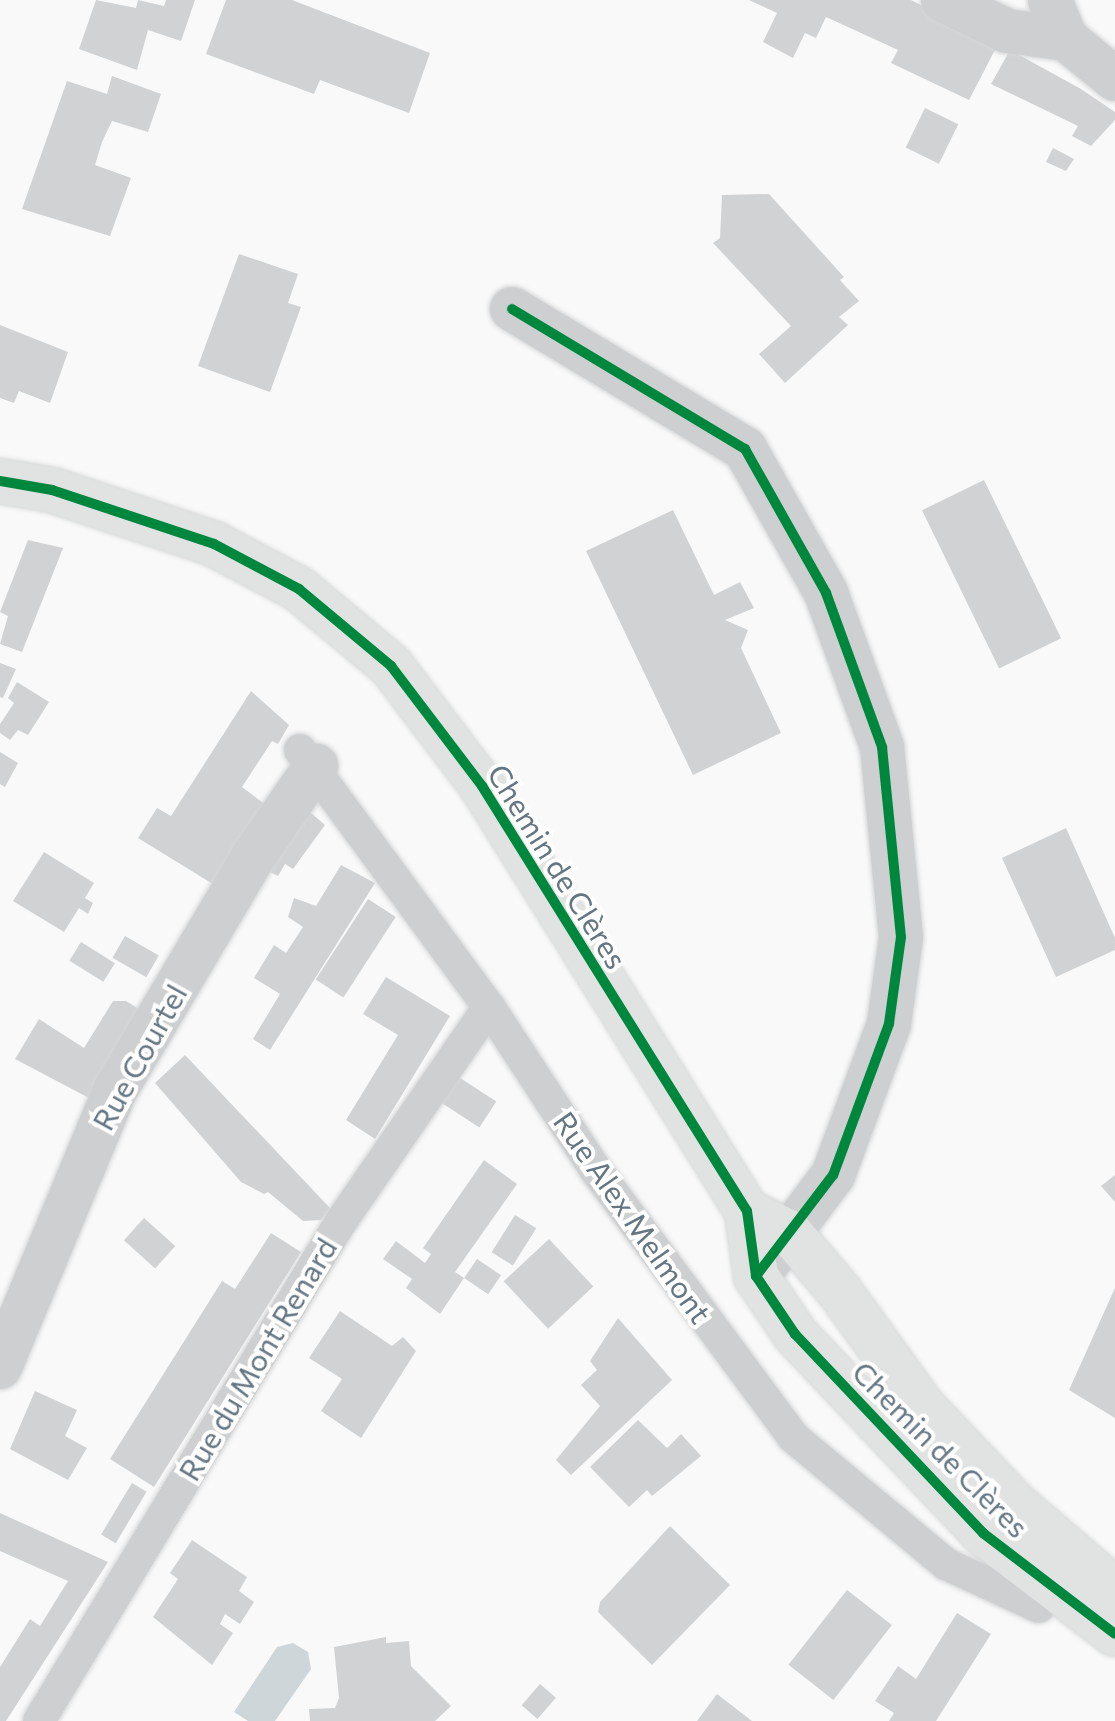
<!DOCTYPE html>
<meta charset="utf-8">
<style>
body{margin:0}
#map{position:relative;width:1115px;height:1721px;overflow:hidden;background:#f9f9f9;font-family:Commissioner,sans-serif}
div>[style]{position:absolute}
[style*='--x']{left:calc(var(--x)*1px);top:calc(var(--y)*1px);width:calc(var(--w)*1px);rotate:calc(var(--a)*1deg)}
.water>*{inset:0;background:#ced6d9}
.building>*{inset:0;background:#d0d2d3;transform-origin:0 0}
.roads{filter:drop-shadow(0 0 2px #d5d6d7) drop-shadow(0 0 2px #d5d6d7)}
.lane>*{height:32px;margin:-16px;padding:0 16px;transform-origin:16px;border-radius:16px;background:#cecfd0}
.street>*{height:44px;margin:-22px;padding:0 22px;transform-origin:22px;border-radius:22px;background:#cecfd0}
.secondary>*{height:44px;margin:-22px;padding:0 22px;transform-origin:22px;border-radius:22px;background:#e1e2e2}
.cycleway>*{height:10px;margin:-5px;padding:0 5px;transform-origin:5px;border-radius:5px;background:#00873e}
span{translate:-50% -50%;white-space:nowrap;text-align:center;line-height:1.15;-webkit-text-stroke:8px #fff;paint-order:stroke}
.street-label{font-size:30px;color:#657683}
</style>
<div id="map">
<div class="water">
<div style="clip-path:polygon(293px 1643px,308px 1652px,311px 1669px,275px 1721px,248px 1721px,234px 1712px,277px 1647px)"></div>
</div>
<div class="building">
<div style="clip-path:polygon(96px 0,136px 8px,138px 0,164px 6px,166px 0,195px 0,181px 41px,148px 30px,137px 70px,79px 49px)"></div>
<div style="clip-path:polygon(226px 0,292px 0,430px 53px,409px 113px,320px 80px,314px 94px,206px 54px)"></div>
<div style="clip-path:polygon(749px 0,911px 0,998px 44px,969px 100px,891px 63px,898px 50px,826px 17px,816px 38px,805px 33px,793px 58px,763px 42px,777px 13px)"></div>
<div style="clip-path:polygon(1010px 50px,1081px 89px,1115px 112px,1115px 120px,1091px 146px,1072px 136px,1078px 126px,991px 84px)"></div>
<div style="clip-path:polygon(112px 76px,161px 94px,148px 132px,112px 121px,102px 142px,95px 165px,131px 178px,110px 236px,22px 209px,67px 81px,107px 94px)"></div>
<div style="left:925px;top:108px;width:37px;height:44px;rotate:26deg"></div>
<div style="clip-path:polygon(1053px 148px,1074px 159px,1066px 171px,1046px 162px)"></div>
<div style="clip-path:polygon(769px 194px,844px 277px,840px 280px,859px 301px,839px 317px,848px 325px,785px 383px,759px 354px,791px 326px,713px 243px,720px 238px,722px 195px)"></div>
<div style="clip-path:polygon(239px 254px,298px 274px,288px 303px,301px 307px,270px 392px,198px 366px)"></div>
<div style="clip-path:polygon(0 325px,68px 352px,50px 403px,19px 391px,14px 403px,0 398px)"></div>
<div style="left:984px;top:480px;width:176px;height:69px;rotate:64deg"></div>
<div style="clip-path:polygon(673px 510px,714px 595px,740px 582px,754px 608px,725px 620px,748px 630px,741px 648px,781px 733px,693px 775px,586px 551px)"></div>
<div style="clip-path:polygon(28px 540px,63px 548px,22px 652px,0 644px,8px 616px,0 612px)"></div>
<div style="clip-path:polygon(0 663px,16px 669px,3px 698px,0 697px)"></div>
<div style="clip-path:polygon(17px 682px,49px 702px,28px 735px,18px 730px,10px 740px,0 733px,0 724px,14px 703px,8px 698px)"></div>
<div style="clip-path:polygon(251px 691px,289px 725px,278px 744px,272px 741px,242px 787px,266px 805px,216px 886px,138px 838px,157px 808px,171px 816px)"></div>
<div style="clip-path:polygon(0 752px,18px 763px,5px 787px,0 784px)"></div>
<div style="clip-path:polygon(303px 806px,325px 825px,293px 869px,285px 864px,278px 876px,260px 867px)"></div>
<div style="clip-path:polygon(1066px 828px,1115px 938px,1115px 950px,1056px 977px,1002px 858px)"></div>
<div style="clip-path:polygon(44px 852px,94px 883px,85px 898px,93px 903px,88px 914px,79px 908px,64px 932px,13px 901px)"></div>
<div style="clip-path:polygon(341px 865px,375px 883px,270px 1050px,253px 1039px,280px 994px,254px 978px,274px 945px,286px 953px,303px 927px,288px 917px,294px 898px,316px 906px)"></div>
<div style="left:368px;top:899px;width:33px;height:96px;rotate:33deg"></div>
<div style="left:125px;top:936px;width:39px;height:25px;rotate:30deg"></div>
<div style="left:81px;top:942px;width:40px;height:22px;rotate:32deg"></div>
<div style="clip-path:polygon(386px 977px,450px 1016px,375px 1139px,346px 1120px,398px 1035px,363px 1014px)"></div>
<div style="clip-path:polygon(113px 1001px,126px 1001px,142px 1011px,91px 1099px,15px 1059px,39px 1019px,84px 1048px)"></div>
<div style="clip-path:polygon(185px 1055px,330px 1208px,321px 1220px,303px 1221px,268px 1192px,264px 1194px,241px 1182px,155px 1083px)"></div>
<div style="left:451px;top:1072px;width:54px;height:31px;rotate:33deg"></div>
<div style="clip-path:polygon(484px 1160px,517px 1184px,455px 1272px,464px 1278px,440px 1314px,406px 1288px,412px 1279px,383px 1259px,396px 1241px,425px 1263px,431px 1254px,423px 1248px)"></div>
<div style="clip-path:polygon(1115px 1175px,1115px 1202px,1101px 1186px)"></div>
<div style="left:515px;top:1215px;width:25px;height:44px;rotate:32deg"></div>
<div style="left:144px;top:1218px;width:42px;height:30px;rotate:42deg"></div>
<div style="clip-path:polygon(271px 1233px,301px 1252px,154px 1487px,110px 1459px,222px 1281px,235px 1289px)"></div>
<div style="left:549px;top:1239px;width:65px;height:62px;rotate:47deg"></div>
<div style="left:477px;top:1259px;width:29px;height:23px;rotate:34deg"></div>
<div style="clip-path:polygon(1115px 1288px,1115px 1418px,1069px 1390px)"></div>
<div style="clip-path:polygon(340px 1311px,392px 1346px,403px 1337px,416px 1351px,361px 1438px,321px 1411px,342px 1379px,309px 1358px)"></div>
<div style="clip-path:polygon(618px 1318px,672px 1380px,571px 1475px,556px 1460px,600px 1406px,581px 1385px,597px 1370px,590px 1361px)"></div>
<div style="clip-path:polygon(35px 1391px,77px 1410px,65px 1436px,87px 1448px,68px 1480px,10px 1449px)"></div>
<div style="clip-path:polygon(638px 1420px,667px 1448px,681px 1434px,701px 1456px,652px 1496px,647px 1490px,629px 1507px,590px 1467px)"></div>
<div style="left:132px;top:1483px;width:17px;height:60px;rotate:31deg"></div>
<div style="clip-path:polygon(0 1513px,108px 1562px,6px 1721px,0 1721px,0 1667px,30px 1619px,40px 1626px,68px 1581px,0 1551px)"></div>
<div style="clip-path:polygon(670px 1526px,730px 1585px,652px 1665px,598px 1612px,600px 1602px)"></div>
<div style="clip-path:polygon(192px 1540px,247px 1577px,239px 1591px,254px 1602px,240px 1624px,225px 1614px,220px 1624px,233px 1633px,212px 1665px,153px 1617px,178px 1579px,170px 1573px)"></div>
<div style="left:847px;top:1590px;width:57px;height:95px;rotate:38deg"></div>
<div style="clip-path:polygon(957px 1613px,991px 1634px,936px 1721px,889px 1721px,894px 1713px,875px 1701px,898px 1666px,916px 1679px)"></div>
<div style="clip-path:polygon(386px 1637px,386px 1643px,409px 1641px,411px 1666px,451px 1706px,435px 1721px,310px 1721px,309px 1709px,335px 1708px,339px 1698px,334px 1647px)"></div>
<div style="left:540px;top:1684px;width:21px;height:28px;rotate:41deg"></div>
<div style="clip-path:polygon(717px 1694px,752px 1721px,697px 1721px)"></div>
</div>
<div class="roads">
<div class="lane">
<div style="--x:300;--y:750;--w:319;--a:53.7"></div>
<div style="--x:489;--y:1007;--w:194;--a:56.8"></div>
<div style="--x:595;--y:1169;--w:333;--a:53.5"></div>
<div style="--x:793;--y:1437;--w:199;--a:39.7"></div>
<div style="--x:946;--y:1564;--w:102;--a:24.8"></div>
<div style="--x:39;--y:1721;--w:582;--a:-58.85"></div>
<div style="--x:340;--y:1223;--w:262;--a:-55.4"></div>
</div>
<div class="street">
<div style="--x:943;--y:0;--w:71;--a:25.8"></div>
<div style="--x:1007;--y:31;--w:60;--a:7.7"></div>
<div style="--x:1050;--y:0;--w:42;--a:67.7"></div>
<div style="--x:1066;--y:39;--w:63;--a:39.2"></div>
<div style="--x:512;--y:309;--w:272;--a:31"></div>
<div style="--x:745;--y:449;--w:165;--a:60.6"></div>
<div style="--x:826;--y:593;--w:164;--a:70"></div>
<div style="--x:882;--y:747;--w:191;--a:84.3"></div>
<div style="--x:901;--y:937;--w:88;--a:97.9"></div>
<div style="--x:889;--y:1024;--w:161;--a:110.3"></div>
<div style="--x:833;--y:1175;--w:112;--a:126.7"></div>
<div style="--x:0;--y:1367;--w:301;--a:-67.4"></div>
<div style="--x:116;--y:1089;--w:269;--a:-59.4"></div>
<div style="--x:253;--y:857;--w:111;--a:-55.3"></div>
</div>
<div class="secondary">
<div style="--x:0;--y:481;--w:53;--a:9.8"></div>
<div style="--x:52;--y:490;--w:171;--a:18.4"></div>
<div style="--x:214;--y:544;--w:96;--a:27.9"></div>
<div style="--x:299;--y:589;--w:120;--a:39.9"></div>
<div style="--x:391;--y:666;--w:151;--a:52.8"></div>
<div style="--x:482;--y:786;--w:501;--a:58.06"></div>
<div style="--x:747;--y:1211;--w:66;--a:82.1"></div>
<div style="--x:756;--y:1276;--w:70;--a:56.1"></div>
<div style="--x:795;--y:1334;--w:274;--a:46.6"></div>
<div style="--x:983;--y:1533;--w:166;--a:37.4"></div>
<div style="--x:747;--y:1211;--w:48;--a:27.1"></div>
<div style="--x:790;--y:1233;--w:77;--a:49.7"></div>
<div style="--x:840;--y:1292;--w:140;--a:54.3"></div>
<div style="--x:922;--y:1406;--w:135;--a:46.5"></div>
<div style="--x:1015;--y:1504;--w:132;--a:40.7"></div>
</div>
</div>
<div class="cycleway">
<div style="--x:512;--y:309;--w:272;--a:31"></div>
<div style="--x:745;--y:449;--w:165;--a:60.6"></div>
<div style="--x:826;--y:593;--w:164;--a:70"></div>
<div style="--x:882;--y:747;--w:191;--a:84.3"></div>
<div style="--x:901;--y:937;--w:88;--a:97.9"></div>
<div style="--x:889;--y:1024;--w:161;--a:110.3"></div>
<div style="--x:833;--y:1175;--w:127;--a:127.3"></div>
<div style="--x:0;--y:481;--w:53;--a:9.8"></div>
<div style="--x:52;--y:490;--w:171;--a:18.4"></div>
<div style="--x:214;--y:544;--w:96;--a:27.9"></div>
<div style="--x:299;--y:589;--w:120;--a:39.9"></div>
<div style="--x:391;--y:666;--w:151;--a:52.8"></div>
<div style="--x:482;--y:786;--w:501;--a:58.06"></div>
<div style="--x:747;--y:1211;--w:66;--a:82.1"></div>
<div style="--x:756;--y:1276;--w:70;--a:56.1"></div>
<div style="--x:795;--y:1334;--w:274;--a:46.6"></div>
<div style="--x:983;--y:1533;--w:166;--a:37.4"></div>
</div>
<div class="street-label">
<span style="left:558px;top:866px;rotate:58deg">Chemin de Clères</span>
<span style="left:139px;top:1057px;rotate:-61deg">Rue Courtel</span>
<span style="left:633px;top:1217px;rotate:55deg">Rue Alex Melmont</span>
<span style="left:257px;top:1359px;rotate:-59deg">Rue du Mont Renard</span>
<span style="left:941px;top:1449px;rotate:45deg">Chemin de Clères</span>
</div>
</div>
